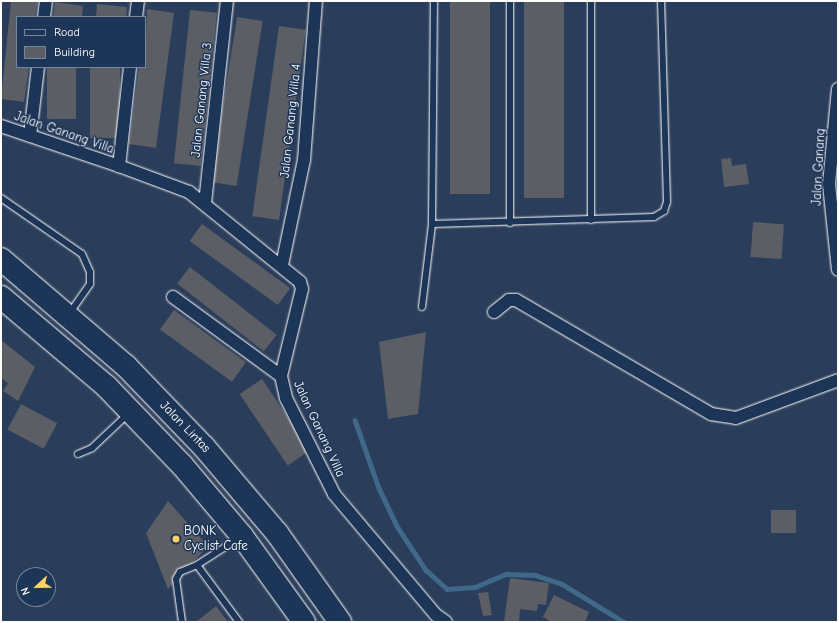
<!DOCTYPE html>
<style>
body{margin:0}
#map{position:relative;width:839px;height:623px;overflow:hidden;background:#2a3d5a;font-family:"Comic Neue",sans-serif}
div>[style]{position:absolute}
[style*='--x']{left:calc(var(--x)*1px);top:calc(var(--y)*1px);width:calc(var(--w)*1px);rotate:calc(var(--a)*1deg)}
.stream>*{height:4.5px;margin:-2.25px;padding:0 2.25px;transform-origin:2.25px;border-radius:2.25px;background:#406888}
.building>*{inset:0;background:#5c5e66;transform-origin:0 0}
.roads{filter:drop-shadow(0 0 1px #fff) drop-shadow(0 0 1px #fff)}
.lane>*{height:6px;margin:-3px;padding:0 3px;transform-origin:3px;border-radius:3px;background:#1d3557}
.street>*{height:12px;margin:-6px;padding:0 6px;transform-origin:6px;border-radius:6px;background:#1d3557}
.highway>*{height:22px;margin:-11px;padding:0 11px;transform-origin:11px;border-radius:11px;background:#1d3557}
.dots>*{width:11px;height:11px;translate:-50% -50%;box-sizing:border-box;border:2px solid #1d3557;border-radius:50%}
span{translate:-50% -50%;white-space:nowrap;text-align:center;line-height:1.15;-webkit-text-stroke:3px #1d3557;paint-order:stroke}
.street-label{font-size:13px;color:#fff}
.poi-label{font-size:13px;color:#fff}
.left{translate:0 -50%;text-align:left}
.frame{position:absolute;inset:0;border:2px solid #fff;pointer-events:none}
.legend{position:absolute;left:16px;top:16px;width:130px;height:52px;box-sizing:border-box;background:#1d3557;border:1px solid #77869a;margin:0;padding:5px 7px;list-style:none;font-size:12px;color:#fff}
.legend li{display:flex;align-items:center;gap:8px;height:20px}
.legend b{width:20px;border:1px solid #77869a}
.north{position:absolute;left:16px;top:567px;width:40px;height:40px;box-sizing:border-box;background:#1d3557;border:1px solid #77869a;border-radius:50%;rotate:248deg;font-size:11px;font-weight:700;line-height:16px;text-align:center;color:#fff}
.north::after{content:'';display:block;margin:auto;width:14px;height:18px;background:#ffd166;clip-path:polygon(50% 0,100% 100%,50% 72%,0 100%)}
</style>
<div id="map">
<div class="stream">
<div style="--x:355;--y:420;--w:72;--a:70.6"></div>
<div style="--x:379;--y:488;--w:42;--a:64.7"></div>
<div style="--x:397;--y:526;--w:53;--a:56.6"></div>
<div style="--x:426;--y:570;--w:28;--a:42"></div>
<div style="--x:447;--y:589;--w:28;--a:-4"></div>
<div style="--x:475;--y:587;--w:34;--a:-23"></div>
<div style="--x:506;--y:574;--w:29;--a:2"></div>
<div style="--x:535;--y:575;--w:28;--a:18"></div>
<div style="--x:562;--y:584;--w:73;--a:31.5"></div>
</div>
<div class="building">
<div style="clip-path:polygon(11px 1px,38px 1px,35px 17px,17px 17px,17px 67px,29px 67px,24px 102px,1px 99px)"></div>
<div style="left:450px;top:1px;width:40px;height:193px"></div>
<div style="left:524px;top:1px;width:40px;height:197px"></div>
<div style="clip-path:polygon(55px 2px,83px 6px,82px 17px,53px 17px)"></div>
<div style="clip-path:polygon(97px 4px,127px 7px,126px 17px,96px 17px)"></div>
<div style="clip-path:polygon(147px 9px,174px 13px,156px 148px,129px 144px,139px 67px,145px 67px)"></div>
<div style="left:190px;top:10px;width:27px;height:154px;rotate:6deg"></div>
<div style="left:237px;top:17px;width:26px;height:167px;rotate:9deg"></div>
<div style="left:279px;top:26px;width:27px;height:192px;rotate:8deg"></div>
<div style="left:47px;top:67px;width:29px;height:52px"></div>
<div style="left:90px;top:67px;width:30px;height:71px"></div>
<div style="clip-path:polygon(731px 158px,732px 166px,746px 164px,749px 184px,724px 187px,721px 159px)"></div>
<div style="left:753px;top:222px;width:31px;height:35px;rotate:4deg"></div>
<div style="left:202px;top:224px;width:109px;height:21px;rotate:36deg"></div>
<div style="left:190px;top:267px;width:110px;height:21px;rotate:38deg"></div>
<div style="left:174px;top:310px;width:89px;height:24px;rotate:36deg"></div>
<div style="clip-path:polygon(426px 332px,418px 414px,388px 419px,379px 342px)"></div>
<div style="clip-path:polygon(1px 340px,35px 367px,18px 401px,3px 391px,8px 383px,1px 378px)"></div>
<div style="left:262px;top:379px;width:86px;height:27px;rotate:56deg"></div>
<div style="left:21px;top:404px;width:41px;height:29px;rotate:28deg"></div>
<div style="clip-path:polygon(168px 501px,208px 546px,168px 589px,146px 533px)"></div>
<div style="left:771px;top:510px;width:25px;height:23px"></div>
<div style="clip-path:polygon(510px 578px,549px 583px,546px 605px,538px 604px,537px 611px,520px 609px,519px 622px,504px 622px)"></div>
<div style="clip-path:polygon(488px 592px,492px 615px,483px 616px,478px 593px)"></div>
<div style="clip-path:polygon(554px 595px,589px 612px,585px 622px,552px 622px,543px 617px)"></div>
<div style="clip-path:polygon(216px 606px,228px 622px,196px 622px)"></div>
</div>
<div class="roads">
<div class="lane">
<div style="--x:510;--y:1;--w:222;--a:90"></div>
<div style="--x:591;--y:1;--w:219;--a:90"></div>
<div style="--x:1;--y:198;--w:98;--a:34.7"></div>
<div style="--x:82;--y:254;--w:20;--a:66"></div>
<div style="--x:90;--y:272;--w:12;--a:90"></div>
<div style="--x:90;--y:284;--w:35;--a:125"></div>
<div style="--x:432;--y:224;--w:222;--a:-1.8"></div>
<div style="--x:654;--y:217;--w:12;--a:-31"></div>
<div style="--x:664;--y:211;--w:9;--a:-72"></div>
<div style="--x:667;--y:202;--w:201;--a:-91.7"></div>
<div style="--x:422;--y:307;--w:84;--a:-83.1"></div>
<div style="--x:432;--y:224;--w:223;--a:-89.5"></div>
<div style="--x:78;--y:454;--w:15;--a:-23"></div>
<div style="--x:92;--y:448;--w:50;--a:-43.4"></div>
<div style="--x:197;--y:565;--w:50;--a:-32.7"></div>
<div style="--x:182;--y:622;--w:43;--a:-97.9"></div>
<div style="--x:176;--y:579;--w:8;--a:-60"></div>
<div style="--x:180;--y:572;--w:18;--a:-22"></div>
<div style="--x:197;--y:565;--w:71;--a:53.6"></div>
</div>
<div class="street">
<div style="--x:44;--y:17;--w:16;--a:-83"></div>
<div style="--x:136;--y:17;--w:16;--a:-83"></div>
<div style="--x:130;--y:67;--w:100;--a:96.3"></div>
<div style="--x:119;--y:166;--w:75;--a:20.4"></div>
<div style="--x:189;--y:192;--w:143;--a:39"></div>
<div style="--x:300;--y:282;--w:7;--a:74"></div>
<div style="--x:302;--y:289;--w:89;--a:103.6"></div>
<div style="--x:281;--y:376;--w:23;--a:77"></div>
<div style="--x:286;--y:398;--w:107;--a:63.4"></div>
<div style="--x:334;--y:494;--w:158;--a:49.9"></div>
<div style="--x:436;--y:615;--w:12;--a:35"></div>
<div style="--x:838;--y:89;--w:95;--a:95.4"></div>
<div style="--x:829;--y:184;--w:86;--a:84"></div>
<div style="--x:1;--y:126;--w:125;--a:18.7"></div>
<div style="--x:30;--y:136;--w:69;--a:-83.4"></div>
<div style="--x:205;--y:203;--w:203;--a:-83.8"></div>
<div style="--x:282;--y:265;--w:107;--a:-78.2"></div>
<div style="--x:304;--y:160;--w:159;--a:-85.7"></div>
<div style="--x:173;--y:297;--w:134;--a:36.2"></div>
<div style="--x:494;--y:312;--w:19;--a:-39"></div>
<div style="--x:509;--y:300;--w:7;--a:0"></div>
<div style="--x:516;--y:300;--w:226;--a:30.3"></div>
<div style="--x:711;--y:414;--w:25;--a:9"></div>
<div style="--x:736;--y:418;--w:109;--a:-20.4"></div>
</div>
<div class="highway">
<div style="--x:1;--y:259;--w:165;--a:40.6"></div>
<div style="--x:126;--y:366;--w:112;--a:46.1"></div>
<div style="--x:204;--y:447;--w:113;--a:49.7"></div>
<div style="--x:277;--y:533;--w:109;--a:54.7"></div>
<div style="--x:1;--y:297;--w:138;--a:40.3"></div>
<div style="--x:106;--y:386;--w:110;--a:46.1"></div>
<div style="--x:182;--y:465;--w:93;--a:49.8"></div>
<div style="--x:242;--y:536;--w:106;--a:54.2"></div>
</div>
</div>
<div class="dots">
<div style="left:176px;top:539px;background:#ffd166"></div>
</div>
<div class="street-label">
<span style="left:202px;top:100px;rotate:-84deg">Jalan Ganang Villa 3</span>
<span style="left:291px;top:121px;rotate:-84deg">Jalan Ganang Villa 4</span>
<span style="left:64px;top:133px;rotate:19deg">Jalan Ganang Villa</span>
<span style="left:819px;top:167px;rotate:-87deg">Jalan Ganang</span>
<span style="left:185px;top:427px;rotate:46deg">Jalan Lintas</span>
<span style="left:319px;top:429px;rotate:65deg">Jalan Ganang Villa</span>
</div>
<div class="poi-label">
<span class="left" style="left:184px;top:539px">BONK<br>Cyclist Cafe</span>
</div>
<div class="frame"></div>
<ul class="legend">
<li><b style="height:5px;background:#1d3557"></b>Road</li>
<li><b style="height:11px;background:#5c5e66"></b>Building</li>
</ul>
<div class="north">N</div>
</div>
